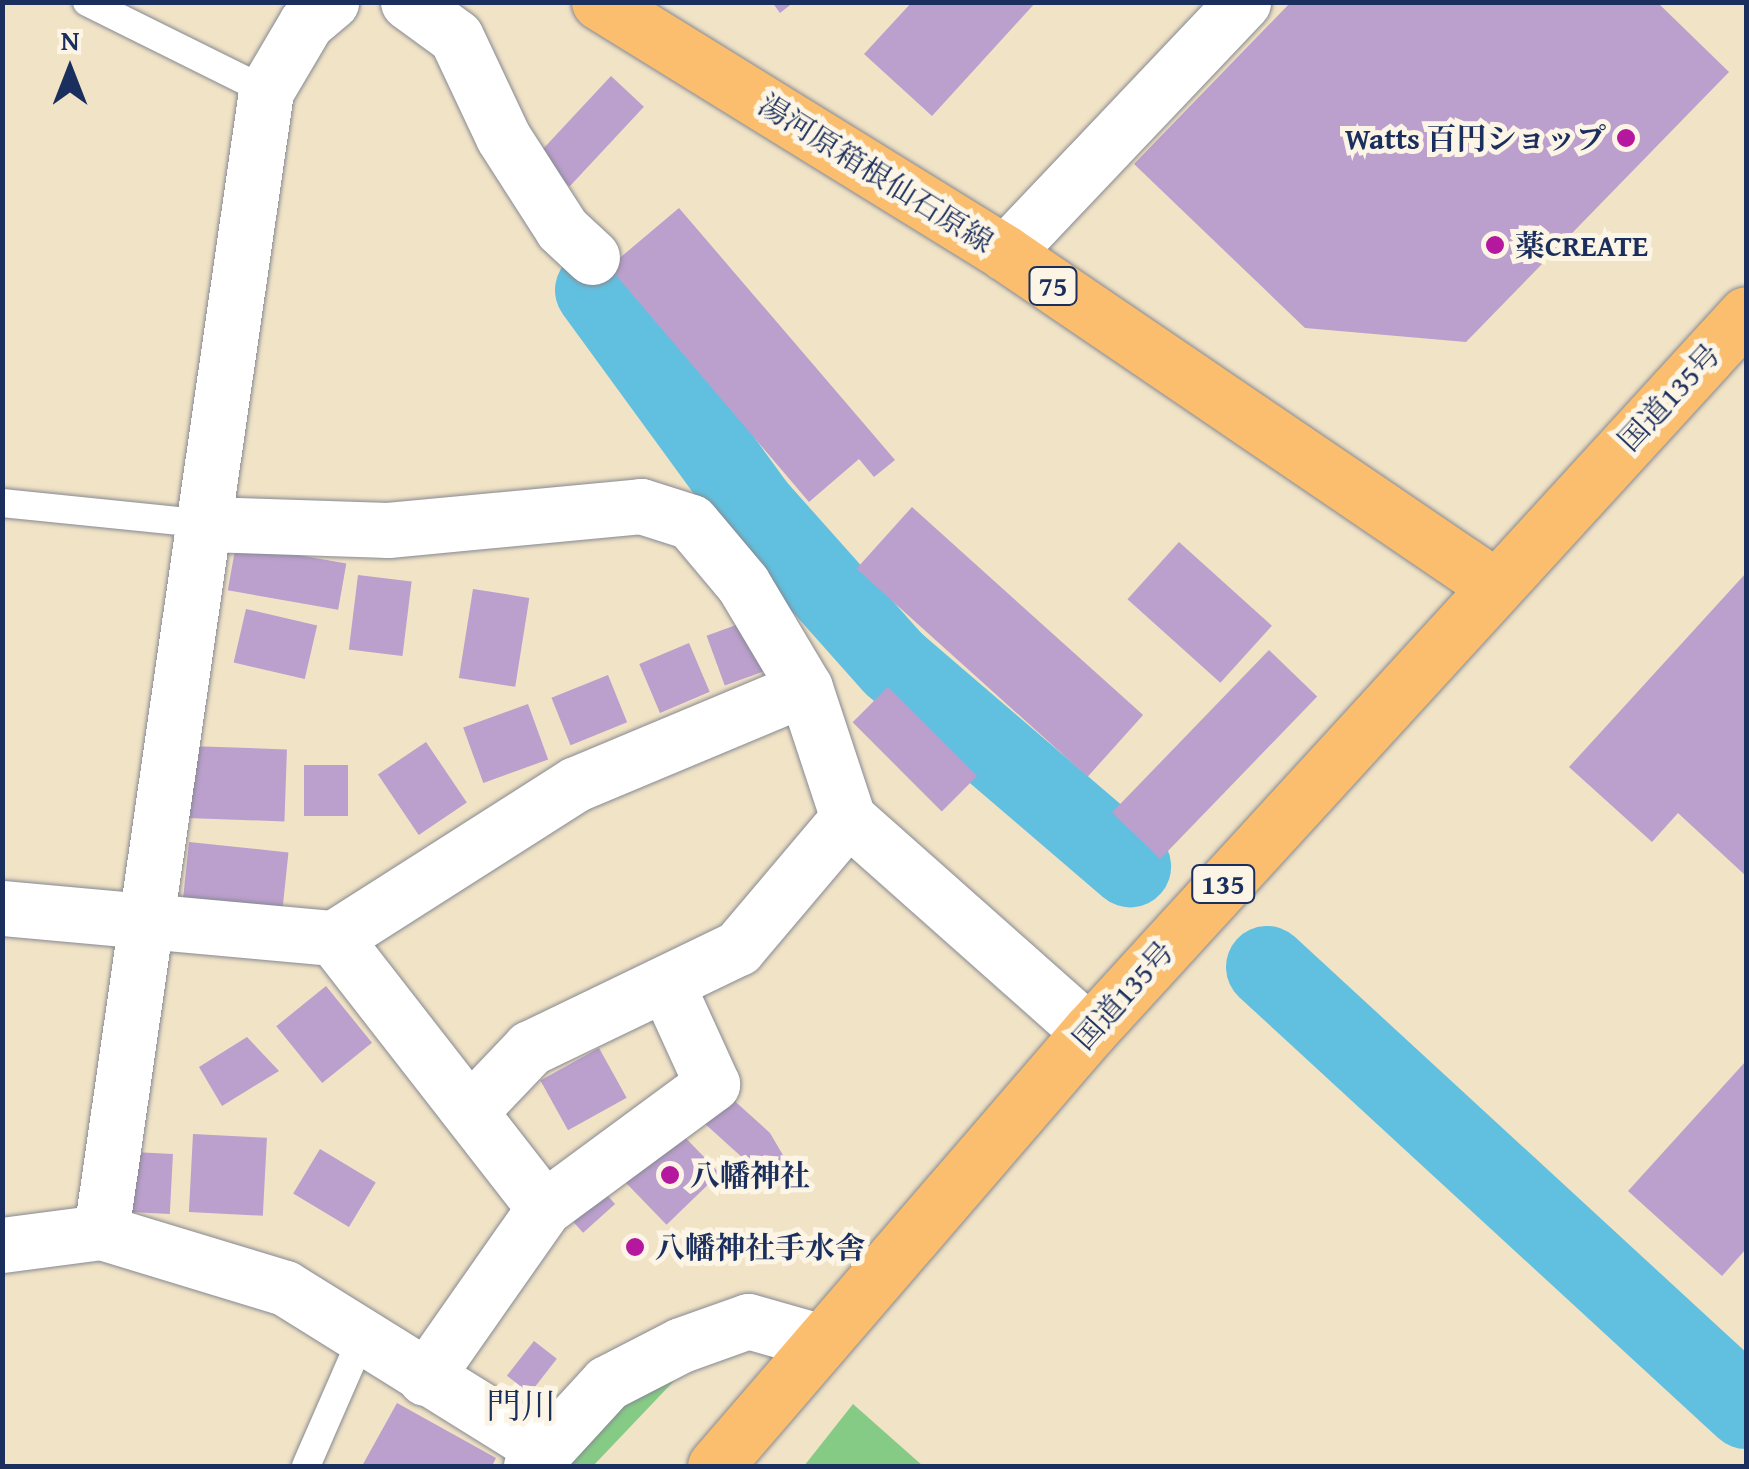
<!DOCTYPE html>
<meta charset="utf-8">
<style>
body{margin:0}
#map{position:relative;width:1749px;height:1469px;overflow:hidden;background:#f1e3c6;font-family:"Gentium Book Plus","Noto Serif JP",serif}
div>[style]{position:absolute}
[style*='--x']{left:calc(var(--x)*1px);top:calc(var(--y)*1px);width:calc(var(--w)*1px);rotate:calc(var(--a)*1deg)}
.green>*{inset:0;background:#86cb85}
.river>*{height:82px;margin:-41px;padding:0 41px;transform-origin:41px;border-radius:41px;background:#61c0df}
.building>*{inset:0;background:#bb9fcd;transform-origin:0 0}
.roads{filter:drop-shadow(0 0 2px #868992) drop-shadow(0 0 2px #868992)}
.service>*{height:28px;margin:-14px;padding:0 14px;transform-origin:14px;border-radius:14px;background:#fff}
.minor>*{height:55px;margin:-27.5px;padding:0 27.5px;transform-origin:27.5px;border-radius:27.5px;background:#fff}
.primary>*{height:55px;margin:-27.5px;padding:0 27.5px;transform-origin:27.5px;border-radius:27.5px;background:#fabe6e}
.trunk>*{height:55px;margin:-27.5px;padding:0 27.5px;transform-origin:27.5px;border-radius:27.5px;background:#fabe6e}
.dots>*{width:28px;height:28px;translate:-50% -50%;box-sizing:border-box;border:5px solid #fcf5e5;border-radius:50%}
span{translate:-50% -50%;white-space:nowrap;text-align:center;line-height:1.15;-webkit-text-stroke:10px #fcf5e5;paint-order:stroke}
.shield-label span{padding:2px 8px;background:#fcf5e5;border:2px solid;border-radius:8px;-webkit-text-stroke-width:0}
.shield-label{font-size:28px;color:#1b2f5e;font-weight:700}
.poi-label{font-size:30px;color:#1b2f5e;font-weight:700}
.right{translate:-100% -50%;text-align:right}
.left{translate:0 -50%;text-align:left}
.street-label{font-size:30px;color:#1b2f5e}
.quarter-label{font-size:35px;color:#1b2f5e}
.frame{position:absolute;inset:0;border:5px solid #1b2f5e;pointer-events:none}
.north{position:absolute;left:20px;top:20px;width:100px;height:100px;-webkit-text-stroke:8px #fcf5e5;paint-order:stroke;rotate:0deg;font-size:28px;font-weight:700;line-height:40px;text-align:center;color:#1b2f5e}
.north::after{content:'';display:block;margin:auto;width:35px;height:45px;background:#1b2f5e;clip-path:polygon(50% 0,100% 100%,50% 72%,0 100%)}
</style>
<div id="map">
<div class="green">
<div style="clip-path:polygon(710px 1343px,593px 1466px,543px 1466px,545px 1459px)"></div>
<div style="clip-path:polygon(853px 1404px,923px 1466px,804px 1466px)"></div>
</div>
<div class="river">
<div style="--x:596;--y:290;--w:268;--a:53.9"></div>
<div style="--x:754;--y:507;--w:210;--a:48.3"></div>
<div style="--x:894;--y:664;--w:311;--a:40.6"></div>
<div style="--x:1267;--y:967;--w:651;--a:42.63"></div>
</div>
<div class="building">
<div style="clip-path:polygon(772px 2px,794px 2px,780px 13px)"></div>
<div style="clip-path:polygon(912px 2px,1036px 2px,932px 116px,864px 54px)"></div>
<div style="clip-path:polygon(1291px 2px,1657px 2px,1729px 72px,1466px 342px,1305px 328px,1134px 164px)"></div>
<div style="left:611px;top:76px;width:45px;height:109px;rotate:43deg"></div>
<div style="clip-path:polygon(679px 208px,895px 460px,874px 477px,859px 459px,809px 502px,609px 267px)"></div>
<div style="left:912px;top:507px;width:311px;height:83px;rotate:42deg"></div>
<div style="left:1179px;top:542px;width:125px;height:77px;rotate:42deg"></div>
<div style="left:236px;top:544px;width:112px;height:47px;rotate:10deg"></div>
<div style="clip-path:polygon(1746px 573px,1746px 876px,1678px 813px,1652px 842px,1569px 767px)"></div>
<div style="left:358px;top:575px;width:54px;height:75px;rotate:7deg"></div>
<div style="left:473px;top:589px;width:57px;height:90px;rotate:9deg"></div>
<div style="left:246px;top:609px;width:73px;height:55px;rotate:13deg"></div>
<div style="left:747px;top:621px;width:53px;height:43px;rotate:70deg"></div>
<div style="left:689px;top:643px;width:53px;height:54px;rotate:67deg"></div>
<div style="left:1269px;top:650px;width:67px;height:226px;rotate:44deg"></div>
<div style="left:608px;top:675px;width:51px;height:61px;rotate:68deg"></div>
<div style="left:888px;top:687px;width:126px;height:50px;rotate:45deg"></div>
<div style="left:528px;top:704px;width:59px;height:69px;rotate:70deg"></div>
<div style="left:426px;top:742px;width:73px;height:58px;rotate:56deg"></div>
<div style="left:189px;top:746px;width:98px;height:72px;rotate:2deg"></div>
<div style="left:304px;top:765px;width:44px;height:51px"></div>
<div style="left:189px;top:842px;width:100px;height:56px;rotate:6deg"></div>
<div style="left:326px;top:986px;width:73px;height:64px;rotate:51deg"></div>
<div style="clip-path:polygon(247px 1037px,279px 1071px,222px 1106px,199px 1067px)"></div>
<div style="left:599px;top:1048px;width:57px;height:67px;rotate:61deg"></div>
<div style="clip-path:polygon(1746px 1061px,1746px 1249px,1722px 1276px,1628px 1191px)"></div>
<div style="clip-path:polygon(728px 1095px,770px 1133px,787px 1162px,782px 1169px,745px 1160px,703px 1122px)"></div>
<div style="left:676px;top:1128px;width:63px;height:74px;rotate:46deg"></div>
<div style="left:193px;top:1134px;width:74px;height:78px;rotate:3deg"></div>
<div style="left:320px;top:1149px;width:65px;height:52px;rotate:31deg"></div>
<div style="left:133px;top:1152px;width:40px;height:60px;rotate:3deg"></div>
<div style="left:597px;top:1184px;width:27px;height:43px;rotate:48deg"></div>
<div style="left:635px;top:1233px;width:19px;height:20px;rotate:43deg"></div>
<div style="left:534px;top:1341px;width:29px;height:44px;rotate:38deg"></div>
<div style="clip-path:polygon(397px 1403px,496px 1458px,492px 1466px,362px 1466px)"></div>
</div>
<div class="roads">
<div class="service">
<div style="--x:87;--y:2;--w:200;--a:26.4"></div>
<div style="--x:2;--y:503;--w:206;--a:5.8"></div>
<div style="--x:306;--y:1466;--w:137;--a:-66.4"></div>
</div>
<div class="minor">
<div style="--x:408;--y:2;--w:59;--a:36.1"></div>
<div style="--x:456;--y:37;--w:110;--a:64.8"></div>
<div style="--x:503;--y:137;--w:109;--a:57.3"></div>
<div style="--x:562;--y:229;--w:41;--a:43"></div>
<div style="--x:1005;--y:253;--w:346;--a:-46.5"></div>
<div style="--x:207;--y:524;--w:181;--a:1.9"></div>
<div style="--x:388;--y:530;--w:254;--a:-5.4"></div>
<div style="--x:641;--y:506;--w:52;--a:17.7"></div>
<div style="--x:691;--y:522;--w:81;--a:50"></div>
<div style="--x:743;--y:584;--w:121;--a:59.2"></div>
<div style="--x:805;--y:688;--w:137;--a:71.7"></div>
<div style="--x:848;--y:818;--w:322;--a:41.6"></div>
<div style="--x:2;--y:908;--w:333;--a:5.2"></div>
<div style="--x:334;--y:938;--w:342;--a:52.1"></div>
<div style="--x:334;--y:938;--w:287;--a:-32.5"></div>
<div style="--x:576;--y:784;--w:248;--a:-22.7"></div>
<div style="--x:471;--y:1110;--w:86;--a:-46.4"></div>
<div style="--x:530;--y:1048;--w:231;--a:-25.7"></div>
<div style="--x:738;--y:948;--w:170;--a:-49.8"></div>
<div style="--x:101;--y:1232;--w:1153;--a:-81.77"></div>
<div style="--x:266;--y:91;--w:79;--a:-59.5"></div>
<div style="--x:306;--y:23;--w:33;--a:-40"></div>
<div style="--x:2;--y:1245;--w:100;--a:-7.5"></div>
<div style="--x:101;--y:1232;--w:192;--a:16.9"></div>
<div style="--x:285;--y:1288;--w:301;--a:31.9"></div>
<div style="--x:425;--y:1378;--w:208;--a:-55"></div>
<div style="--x:544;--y:1208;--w:209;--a:-36.4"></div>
<div style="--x:712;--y:1084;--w:111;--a:-114.5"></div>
<div style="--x:531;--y:1466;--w:113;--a:-47.5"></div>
<div style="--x:607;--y:1383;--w:83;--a:-27.2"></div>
<div style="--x:681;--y:1345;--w:71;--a:-19.7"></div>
<div style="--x:748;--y:1321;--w:73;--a:15.9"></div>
</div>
<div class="primary">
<div style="--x:599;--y:2;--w:477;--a:31.7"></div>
<div style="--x:1005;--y:253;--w:592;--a:34.2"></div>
</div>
<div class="trunk">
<div style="--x:715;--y:1466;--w:573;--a:-49.25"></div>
<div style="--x:1089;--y:1032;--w:973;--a:-47.54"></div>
</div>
</div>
<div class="dots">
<div style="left:1626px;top:138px;background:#b5179e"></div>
<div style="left:1495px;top:245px;background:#b5179e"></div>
<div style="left:670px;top:1175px;background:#b5179e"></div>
<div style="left:635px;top:1247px;background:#b5179e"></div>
</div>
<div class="shield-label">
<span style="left:1053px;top:286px">75</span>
<span style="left:1223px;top:884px">135</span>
</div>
<div class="poi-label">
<span class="right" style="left:1606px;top:138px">Watts 百円ショップ</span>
<span class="left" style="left:1515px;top:245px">薬CREATE</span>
<span class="left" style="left:690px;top:1175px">八幡神社</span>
<span class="left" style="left:655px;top:1247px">八幡神社手水舎</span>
</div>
<div class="street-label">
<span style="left:876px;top:173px;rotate:32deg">湯河原箱根仙石原線</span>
<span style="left:1669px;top:397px;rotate:-47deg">国道135号</span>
<span style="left:1123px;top:995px;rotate:-48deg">国道135号</span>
</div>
<div class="quarter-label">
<span style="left:521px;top:1406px">門川</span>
</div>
<div class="frame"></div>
<div class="north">N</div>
</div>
